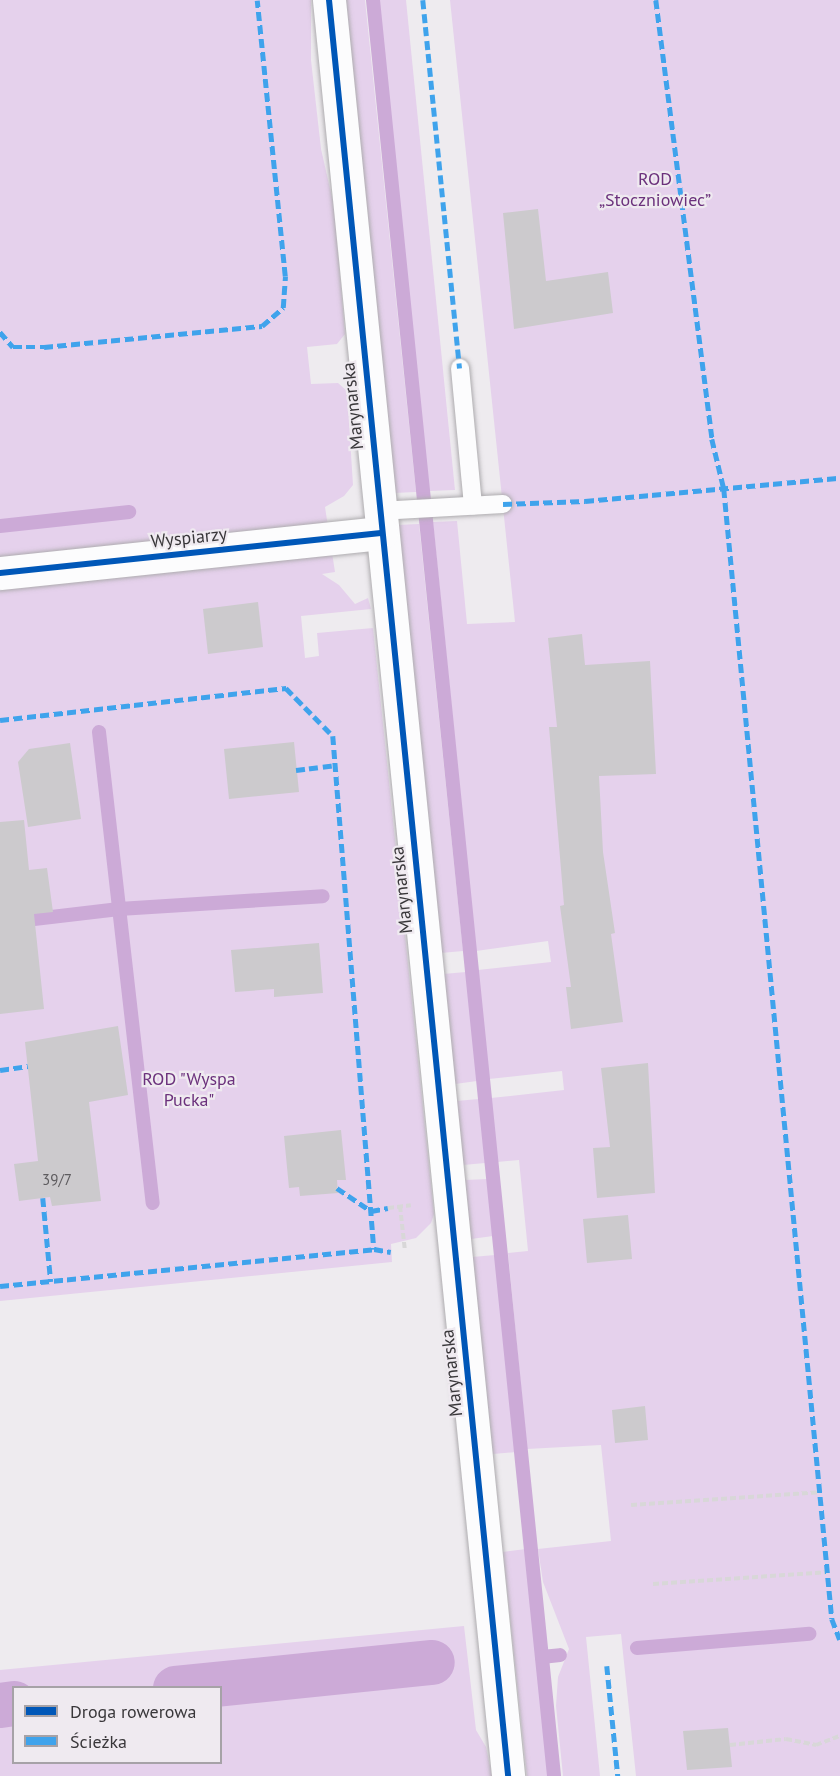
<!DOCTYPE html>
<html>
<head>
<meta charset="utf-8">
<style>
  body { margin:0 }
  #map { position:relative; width:840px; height:1776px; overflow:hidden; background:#eeebef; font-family:"PT Sans",sans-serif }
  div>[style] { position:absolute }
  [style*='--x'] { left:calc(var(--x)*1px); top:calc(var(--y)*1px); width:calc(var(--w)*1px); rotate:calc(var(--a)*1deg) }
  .green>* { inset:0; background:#e5d1ec }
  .stream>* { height:14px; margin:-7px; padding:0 7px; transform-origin:7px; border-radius:7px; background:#ccaad7 }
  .canal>* { height:45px; margin:-22.5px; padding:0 22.5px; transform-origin:22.5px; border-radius:22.5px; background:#ccaad7 }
  .building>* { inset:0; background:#cccacd }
  .path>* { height:4px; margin-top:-2px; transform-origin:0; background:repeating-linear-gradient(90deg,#d8d7d8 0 6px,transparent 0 9px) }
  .roads { filter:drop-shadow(0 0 2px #aeacaf) drop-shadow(0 0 2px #aeacaf) }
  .service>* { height:18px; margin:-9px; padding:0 9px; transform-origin:9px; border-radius:9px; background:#fcfcfd }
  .minor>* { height:33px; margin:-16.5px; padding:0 16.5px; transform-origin:16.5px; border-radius:16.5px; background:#fcfcfd }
  .quiet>* { height:4.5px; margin-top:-2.25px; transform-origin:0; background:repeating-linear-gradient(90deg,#3fa3ec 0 9px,transparent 0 13.5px) }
  .cycleway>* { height:6px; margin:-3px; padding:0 3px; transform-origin:3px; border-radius:3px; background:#0057b8 }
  span { translate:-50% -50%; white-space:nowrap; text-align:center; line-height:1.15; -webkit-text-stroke:4.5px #efeaf0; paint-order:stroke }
  .number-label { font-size:15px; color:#5e5c5f }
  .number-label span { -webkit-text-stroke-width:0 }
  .park-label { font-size:18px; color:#6b317c }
  .street-label { font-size:18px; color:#39373a }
  .legend { position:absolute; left:12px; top:1686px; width:210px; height:78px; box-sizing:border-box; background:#efeaf0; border:2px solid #a6a2a7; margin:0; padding:8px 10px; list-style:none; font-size:18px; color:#39373a }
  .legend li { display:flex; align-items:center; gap:12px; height:30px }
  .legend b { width:30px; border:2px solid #a6a2a7 }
</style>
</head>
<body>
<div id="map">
  <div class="green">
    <div style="clip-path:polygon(0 0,311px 0,311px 60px,321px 149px,334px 206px,345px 334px,337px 344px,307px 347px,311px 384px,338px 383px,347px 391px,353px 485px,344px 496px,325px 507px,335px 572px,322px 574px,339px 585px,355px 604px,368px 598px,371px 609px,301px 616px,305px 658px,319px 656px,317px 633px,373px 628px,434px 1214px,431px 1223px,416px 1238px,391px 1244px,392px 1262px,0 1301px)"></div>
    <div style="clip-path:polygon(345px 0,365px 0,416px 492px,394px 493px)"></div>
    <div style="clip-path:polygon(379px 0,406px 0,455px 490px,429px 491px)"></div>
    <div style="clip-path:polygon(450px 0,840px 0,840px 1776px,636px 1776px,621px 1634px,586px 1637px,600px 1776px,563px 1776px,556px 1706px,558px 1677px,569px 1649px,543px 1582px,538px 1549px,611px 1541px,601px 1445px,527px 1449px,508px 1253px,528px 1251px,519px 1160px,497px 1162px,491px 1098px,564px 1090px,562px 1071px,489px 1079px,478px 970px,551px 962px,548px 941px,476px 951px,433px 522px,457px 521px,467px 624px,515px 622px)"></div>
    <div style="clip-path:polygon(419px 524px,463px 951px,441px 953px,397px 525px)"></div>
    <div style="clip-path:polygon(466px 972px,477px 1081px,455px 1084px,443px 974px)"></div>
    <div style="clip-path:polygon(479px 1099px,485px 1163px,463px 1165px,456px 1101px)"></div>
    <div style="clip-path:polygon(488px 1179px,493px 1236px,471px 1239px,465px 1180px)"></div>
    <div style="clip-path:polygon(495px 1255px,517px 1452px,493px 1454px,472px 1257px)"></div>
    <div style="clip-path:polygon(526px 1549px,549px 1776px,527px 1776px,503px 1552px)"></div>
    <div style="clip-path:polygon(evenodd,464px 1626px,476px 1730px,486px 1747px,492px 1776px,0 1776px,0 1670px,464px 1626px,14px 1688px,220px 1688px,220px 1762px,14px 1762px,14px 1688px)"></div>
  </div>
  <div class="stream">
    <div style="--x:373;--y:0;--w:1785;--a:84.18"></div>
    <div style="--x:0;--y:526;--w:130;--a:-6.2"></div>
    <div style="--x:99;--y:732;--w:474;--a:83.5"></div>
    <div style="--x:0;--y:923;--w:120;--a:-6.7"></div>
    <div style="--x:119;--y:909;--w:204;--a:-3.6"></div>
    <div style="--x:637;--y:1648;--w:173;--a:-4.7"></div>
    <div style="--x:542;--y:1657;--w:18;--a:-6"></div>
  </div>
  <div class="canal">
    <div style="--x:175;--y:1688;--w:258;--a:-5.8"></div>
    <div style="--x:0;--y:1705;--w:14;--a:-8"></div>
  </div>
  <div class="building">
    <div style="clip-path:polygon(538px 209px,546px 281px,608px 272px,613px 313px,514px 329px,503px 213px)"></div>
    <div style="clip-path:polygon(258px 602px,263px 647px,208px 654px,203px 609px)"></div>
    <div style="clip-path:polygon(582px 634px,585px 665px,650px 661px,656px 774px,599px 776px,603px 852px,615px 933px,611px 934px,623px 1022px,571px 1029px,566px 987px,571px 987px,560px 906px,564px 905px,549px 727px,557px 727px,548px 638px)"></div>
    <div style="clip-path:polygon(294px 742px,299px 792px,229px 799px,224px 749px)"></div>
    <div style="clip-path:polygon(70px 743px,81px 819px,28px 827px,18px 762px,29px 749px)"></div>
    <div style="clip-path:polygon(24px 820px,29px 870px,47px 868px,53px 912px,34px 914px,44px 1009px,0 1014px,0 822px)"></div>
    <div style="clip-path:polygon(319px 943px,323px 993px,274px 997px,274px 989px,235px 992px,231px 950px)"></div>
    <div style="clip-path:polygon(118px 1026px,128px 1095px,89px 1102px,101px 1201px,52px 1206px,50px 1197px,19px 1201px,14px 1164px,38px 1161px,25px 1042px)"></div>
    <div style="clip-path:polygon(648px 1063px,655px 1193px,597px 1198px,593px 1148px,610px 1147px,601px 1068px)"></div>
    <div style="clip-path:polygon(341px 1130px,346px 1180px,337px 1180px,338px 1193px,300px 1196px,299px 1187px,289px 1188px,284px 1136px)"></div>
    <div style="clip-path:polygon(628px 1215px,632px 1259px,587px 1263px,583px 1219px)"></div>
    <div style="clip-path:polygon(645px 1406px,648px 1440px,615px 1443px,612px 1410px)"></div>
    <div style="clip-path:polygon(728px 1728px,732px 1767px,687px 1770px,683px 1731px)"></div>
  </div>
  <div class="path">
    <div style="--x:400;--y:1206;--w:45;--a:83.7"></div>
    <div style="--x:388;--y:1208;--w:23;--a:-7"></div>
    <div style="--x:631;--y:1505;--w:189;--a:-3.9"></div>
    <div style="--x:653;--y:1584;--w:174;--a:-3.9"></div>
    <div style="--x:730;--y:1745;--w:56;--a:-6.1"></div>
    <div style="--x:786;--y:1739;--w:31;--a:11"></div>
    <div style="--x:816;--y:1745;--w:26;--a:-21"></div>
  </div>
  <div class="roads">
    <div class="service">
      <div style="--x:460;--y:368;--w:138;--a:84.6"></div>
      <div style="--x:379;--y:511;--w:124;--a:-3.2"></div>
    </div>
    <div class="minor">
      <div style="--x:329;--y:0;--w:1785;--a:84.24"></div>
      <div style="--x:0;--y:573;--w:383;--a:-6"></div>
    </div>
  </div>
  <div class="quiet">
    <div style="--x:423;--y:0;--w:370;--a:84.3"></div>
    <div style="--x:656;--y:0;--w:443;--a:82.7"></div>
    <div style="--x:712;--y:439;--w:51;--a:76.5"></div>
    <div style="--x:724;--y:489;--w:1135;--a:84.54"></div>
    <div style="--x:832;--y:1619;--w:22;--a:69"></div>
    <div style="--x:0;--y:332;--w:20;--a:49"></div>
    <div style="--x:13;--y:347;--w:31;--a:0"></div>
    <div style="--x:44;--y:347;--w:219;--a:-5.5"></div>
    <div style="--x:262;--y:326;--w:28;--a:-41"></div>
    <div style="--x:283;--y:308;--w:32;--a:-86"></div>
    <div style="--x:285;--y:276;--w:277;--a:-95.8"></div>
    <div style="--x:503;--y:504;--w:82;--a:-2.1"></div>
    <div style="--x:585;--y:501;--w:256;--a:-5.2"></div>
    <div style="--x:0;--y:720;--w:288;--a:-6.4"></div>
    <div style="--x:286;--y:688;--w:67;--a:45.6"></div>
    <div style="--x:333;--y:736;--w:515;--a:85.43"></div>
    <div style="--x:296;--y:770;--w:39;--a:-7"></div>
    <div style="--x:0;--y:1070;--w:28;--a:-8"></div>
    <div style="--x:337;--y:1188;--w:41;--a:34.1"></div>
    <div style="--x:371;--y:1211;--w:17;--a:-10"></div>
    <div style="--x:43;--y:1198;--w:84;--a:84.6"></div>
    <div style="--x:0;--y:1286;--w:376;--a:-5.6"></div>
    <div style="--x:374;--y:1249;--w:17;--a:10"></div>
    <div style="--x:607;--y:1666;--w:111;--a:84.3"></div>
  </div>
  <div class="cycleway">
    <div style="--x:329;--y:0;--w:1785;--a:84.24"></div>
    <div style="--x:0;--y:573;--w:383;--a:-6"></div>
  </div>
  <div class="number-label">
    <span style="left:57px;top:1180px">39/7</span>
  </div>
  <div class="park-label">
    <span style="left:655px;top:190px">ROD<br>„Stoczniowiec”</span>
    <span style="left:189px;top:1090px">ROD "Wyspa<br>Pucka"</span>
  </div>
  <div class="street-label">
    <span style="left:353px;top:406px;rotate:-96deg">Marynarska</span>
    <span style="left:189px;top:538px;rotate:-6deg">Wyspiarzy</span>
    <span style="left:402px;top:890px;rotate:-96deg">Marynarska</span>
    <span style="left:452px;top:1373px;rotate:-96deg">Marynarska</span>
  </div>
  <ul class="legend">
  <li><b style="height:8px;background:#0057b8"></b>Droga rowerowa</li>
  <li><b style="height:8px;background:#3fa3ec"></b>Ścieżka</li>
  </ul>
</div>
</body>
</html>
